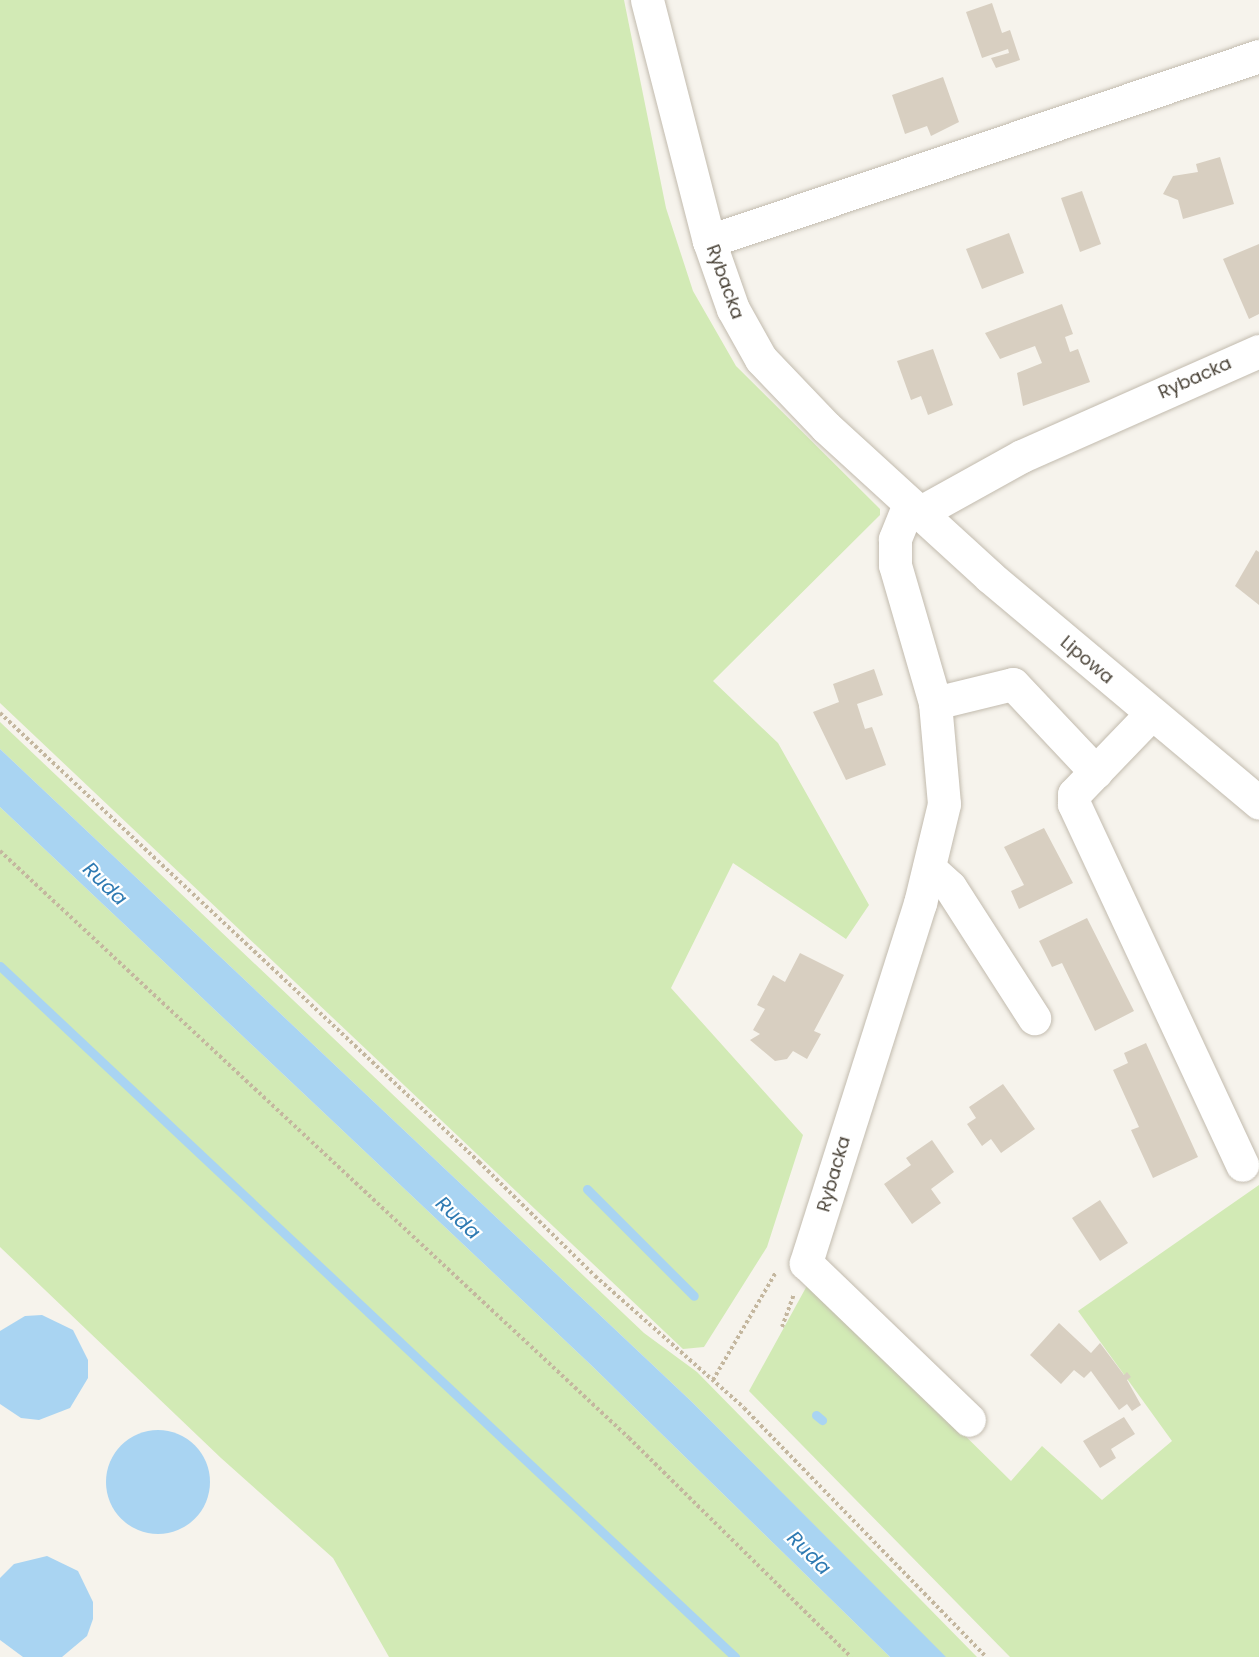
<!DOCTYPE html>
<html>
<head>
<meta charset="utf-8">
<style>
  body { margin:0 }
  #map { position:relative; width:1259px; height:1657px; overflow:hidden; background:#f6f3ec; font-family:Poppins,sans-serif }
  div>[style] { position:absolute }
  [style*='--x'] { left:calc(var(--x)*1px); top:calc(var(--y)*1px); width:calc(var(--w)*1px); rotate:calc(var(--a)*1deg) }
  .green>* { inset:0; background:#d2eab5 }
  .water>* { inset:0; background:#a9d4f2 }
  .round { border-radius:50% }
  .stream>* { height:9px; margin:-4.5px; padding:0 4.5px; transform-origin:4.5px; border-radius:4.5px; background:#a9d4f2 }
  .building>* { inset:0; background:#d8cfc1 }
  .path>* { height:4px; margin-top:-2px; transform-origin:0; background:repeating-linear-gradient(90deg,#c4b79f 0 3px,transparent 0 6px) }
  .roads { filter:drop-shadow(0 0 2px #c2bbae) drop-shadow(0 0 2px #c2bbae) }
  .minor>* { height:33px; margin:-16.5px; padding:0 16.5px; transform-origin:16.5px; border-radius:16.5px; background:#fff }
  span { translate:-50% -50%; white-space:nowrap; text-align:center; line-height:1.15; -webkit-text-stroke:4.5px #fff; paint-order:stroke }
  .street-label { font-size:18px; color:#4b4439 }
  .water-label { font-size:20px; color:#2e7ab2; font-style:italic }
</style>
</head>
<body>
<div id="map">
  <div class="green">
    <div style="clip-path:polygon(0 0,624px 0,666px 208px,693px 291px,736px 366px,880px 509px,880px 515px,713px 681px,778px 743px,869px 905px,846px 939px,733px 863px,671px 988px,803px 1135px,767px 1247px,704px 1347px,683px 1349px,0 703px)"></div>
    <div style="clip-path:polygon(0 722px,644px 1333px,697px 1372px,977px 1657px,945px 1657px,692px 1402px,0 749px)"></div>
    <div style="clip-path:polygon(0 807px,591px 1365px,890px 1657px,389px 1657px,333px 1558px,221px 1458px,0 1247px)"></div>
    <div style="clip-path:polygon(1259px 1185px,1259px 1657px,1010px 1657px,749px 1391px,809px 1282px,1011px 1481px,1042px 1446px,1102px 1500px,1172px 1441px,1078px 1311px)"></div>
  </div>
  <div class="water">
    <div style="clip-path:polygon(0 749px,692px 1402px,946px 1657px,890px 1657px,591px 1365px,0 807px)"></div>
    <div style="clip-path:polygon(42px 1315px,73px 1330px,88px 1360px,88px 1378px,70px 1408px,39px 1420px,21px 1418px,0 1404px,0 1331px,25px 1316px)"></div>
    <div class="round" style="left:106px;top:1430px;width:104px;height:104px"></div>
    <div style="clip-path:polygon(47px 1556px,78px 1571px,93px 1602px,93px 1619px,87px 1636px,62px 1657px,23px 1657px,0 1640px,0 1578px,14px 1564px)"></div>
  </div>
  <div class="stream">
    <div style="--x:0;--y:966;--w:1009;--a:43.23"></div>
    <div style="--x:587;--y:1189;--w:151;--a:45"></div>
    <div style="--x:816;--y:1415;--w:8;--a:40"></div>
  </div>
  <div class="building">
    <div style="clip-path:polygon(992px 3px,1002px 33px,1010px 30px,1020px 60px,996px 68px,991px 58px,1009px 53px,1008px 49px,982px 58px,966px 12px)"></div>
    <div style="clip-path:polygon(943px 77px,959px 122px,931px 136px,927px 126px,905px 134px,892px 95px)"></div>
    <div style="clip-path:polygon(1220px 157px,1234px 204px,1183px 219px,1178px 200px,1163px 194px,1173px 176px,1198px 172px,1196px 164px)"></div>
    <div style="clip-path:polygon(1082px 191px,1101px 244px,1080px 252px,1061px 198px)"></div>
    <div style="clip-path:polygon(1009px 233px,1024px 273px,982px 289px,966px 249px)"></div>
    <div style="clip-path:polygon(1259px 244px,1259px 314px,1249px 319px,1223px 259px)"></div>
    <div style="clip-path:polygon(1062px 304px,1073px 334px,1065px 337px,1070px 352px,1078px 349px,1090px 382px,1023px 406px,1017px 373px,1042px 363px,1035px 346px,1000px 359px,985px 333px)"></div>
    <div style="clip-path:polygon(933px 349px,953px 405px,928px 415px,921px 396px,911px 400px,897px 361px)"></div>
    <div style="clip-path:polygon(1256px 550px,1259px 552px,1259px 605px,1235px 586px)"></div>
    <div style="clip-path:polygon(874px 669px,883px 695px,857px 704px,865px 729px,872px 727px,886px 765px,846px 780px,813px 712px,839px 702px,833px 684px)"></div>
    <div style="clip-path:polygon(1044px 828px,1073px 883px,1019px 909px,1011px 891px,1024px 885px,1004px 847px)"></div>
    <div style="clip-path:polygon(1087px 918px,1134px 1011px,1095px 1031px,1062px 963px,1052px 967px,1039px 941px)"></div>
    <div style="clip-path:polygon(800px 953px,844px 975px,814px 1031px,821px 1034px,807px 1059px,793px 1051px,787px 1059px,775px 1061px,750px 1040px,760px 1034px,753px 1030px,765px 1009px,757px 1005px,773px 975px,785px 982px)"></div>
    <div style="clip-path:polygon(1146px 1043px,1198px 1157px,1153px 1178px,1131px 1130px,1139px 1127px,1113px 1070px,1128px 1063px,1124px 1053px)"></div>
    <div style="clip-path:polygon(1003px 1084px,1035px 1129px,1001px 1153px,991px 1139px,982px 1146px,967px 1124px,976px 1118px,969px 1107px)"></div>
    <div style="clip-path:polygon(932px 1140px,954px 1172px,931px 1189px,941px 1203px,912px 1224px,884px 1184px,911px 1165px,906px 1158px)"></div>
    <div style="clip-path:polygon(1100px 1200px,1128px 1243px,1100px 1261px,1072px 1218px)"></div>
    <div style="clip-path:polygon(1059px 1323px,1091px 1353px,1100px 1343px,1124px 1375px,1127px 1372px,1131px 1377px,1127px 1380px,1141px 1405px,1132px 1411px,1127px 1404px,1119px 1410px,1091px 1371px,1084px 1378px,1074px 1370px,1061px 1384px,1030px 1355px)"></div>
    <div style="clip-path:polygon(1124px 1417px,1135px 1434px,1111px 1449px,1116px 1458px,1100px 1468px,1083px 1441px)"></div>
  </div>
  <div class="path">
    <div style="--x:0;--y:713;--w:657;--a:43.15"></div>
    <div style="--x:479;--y:1162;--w:163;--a:44.5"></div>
    <div style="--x:595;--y:1276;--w:199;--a:41.5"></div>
    <div style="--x:744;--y:1408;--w:347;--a:45.8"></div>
    <div style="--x:0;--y:851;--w:860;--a:43.02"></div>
    <div style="--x:629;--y:1438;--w:312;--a:44.6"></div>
    <div style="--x:782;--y:1327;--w:35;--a:-70"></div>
    <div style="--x:713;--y:1380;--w:125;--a:-59.7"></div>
  </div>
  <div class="roads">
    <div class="minor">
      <div style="--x:647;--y:0;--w:249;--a:75.6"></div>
      <div style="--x:709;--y:241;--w:72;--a:70.6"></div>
      <div style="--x:733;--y:309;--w:57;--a:60.8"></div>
      <div style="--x:761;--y:359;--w:94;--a:46.3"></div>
      <div style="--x:826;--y:427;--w:222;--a:42.4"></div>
      <div style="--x:990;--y:577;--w:351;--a:40"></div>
      <div style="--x:709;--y:241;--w:580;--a:-18.59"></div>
      <div style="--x:909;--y:504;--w:38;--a:112"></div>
      <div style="--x:895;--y:539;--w:26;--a:90"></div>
      <div style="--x:895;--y:565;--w:144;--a:73.8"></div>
      <div style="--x:935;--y:703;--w:101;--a:84.9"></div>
      <div style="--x:944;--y:804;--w:102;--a:103.6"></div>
      <div style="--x:920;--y:903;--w:378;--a:107.6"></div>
      <div style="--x:806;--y:1263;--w:226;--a:43.9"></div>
      <div style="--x:919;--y:513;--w:118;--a:-29"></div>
      <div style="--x:1022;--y:456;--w:259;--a:-23.9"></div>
      <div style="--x:935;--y:703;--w:80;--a:-13.7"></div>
      <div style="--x:1013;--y:684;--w:121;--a:46.7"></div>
      <div style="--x:1151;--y:714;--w:111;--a:133.9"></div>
      <div style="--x:1074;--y:794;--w:10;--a:90"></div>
      <div style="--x:1074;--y:804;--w:398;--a:65"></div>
      <div style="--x:929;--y:868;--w:28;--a:42"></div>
      <div style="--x:950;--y:887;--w:156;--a:57.3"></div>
    </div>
  </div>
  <div class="street-label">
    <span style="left:725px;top:282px;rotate:70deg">Rybacka</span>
    <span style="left:1195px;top:378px;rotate:-24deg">Rybacka</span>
    <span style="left:1087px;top:660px;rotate:40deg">Lipowa</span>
    <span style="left:834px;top:1174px;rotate:-74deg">Rybacka</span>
  </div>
  <div class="water-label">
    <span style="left:105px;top:884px;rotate:44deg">Ruda</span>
    <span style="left:458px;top:1218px;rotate:43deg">Ruda</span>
    <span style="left:809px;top:1553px;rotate:45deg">Ruda</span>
  </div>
</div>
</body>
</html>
